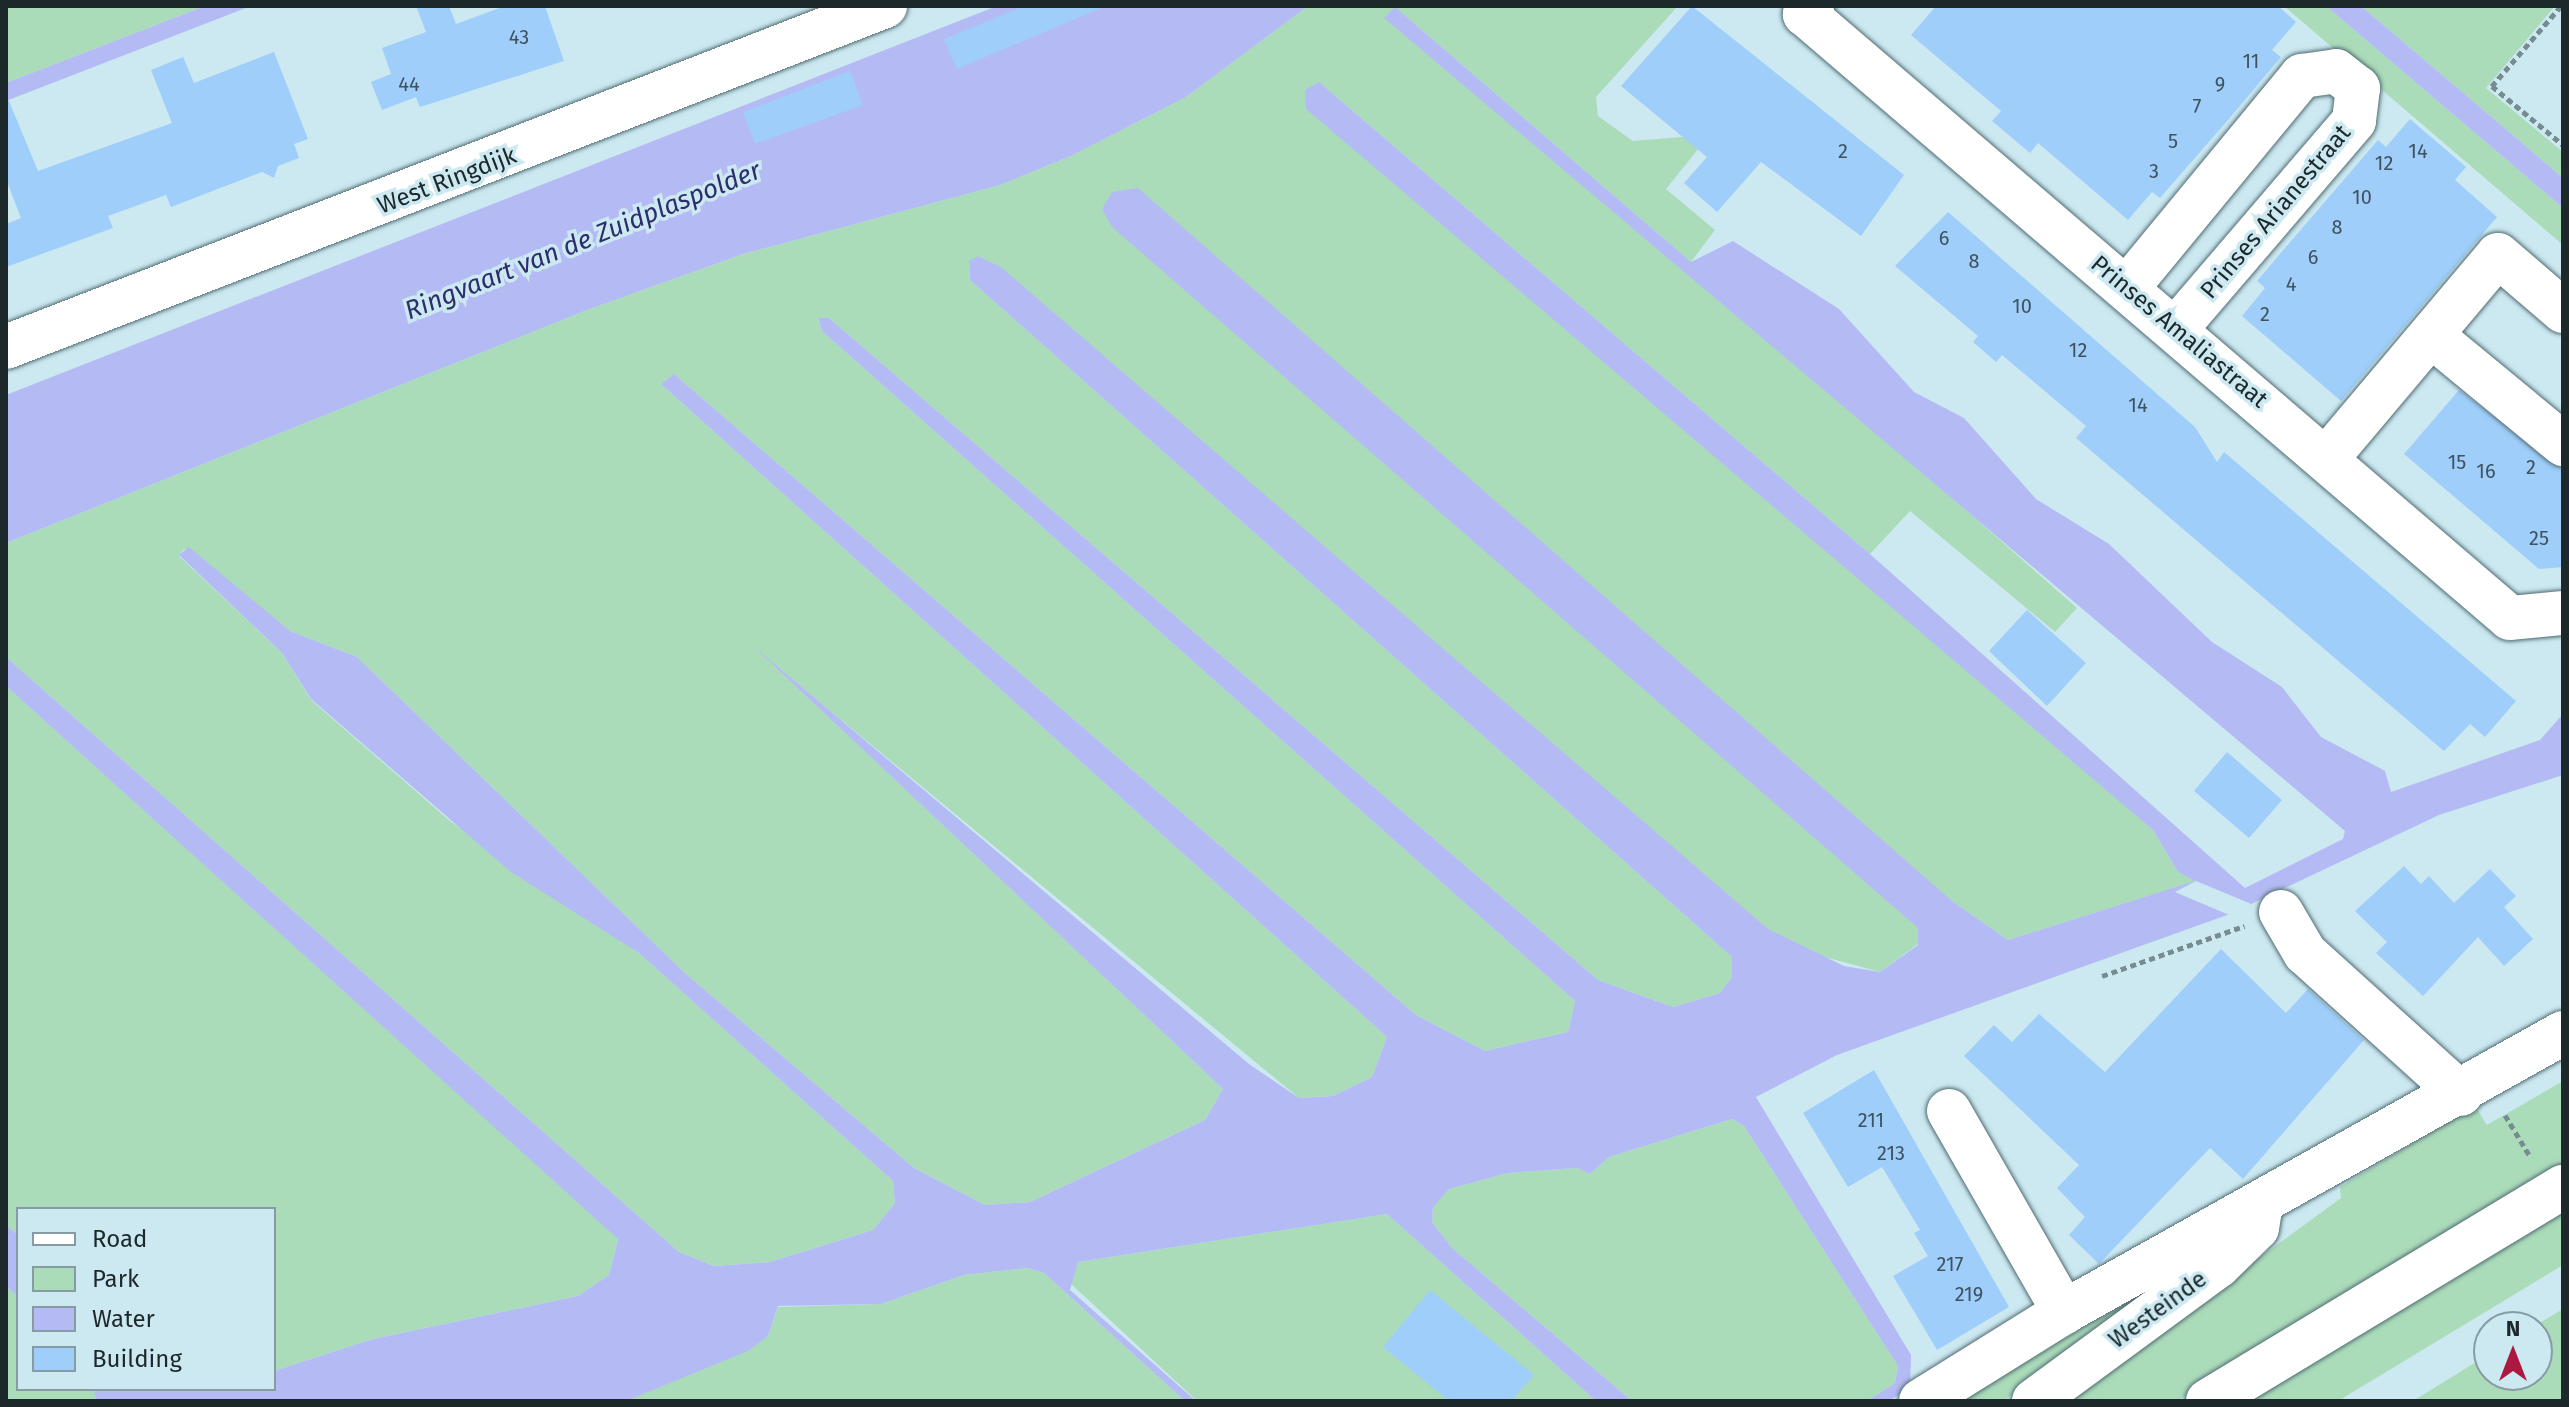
<!DOCTYPE html>
<html>
<head>
<meta charset="utf-8">
<style>
  body { margin:0 }
  #map { position:relative; width:2569px; height:1407px; overflow:hidden; background:#cce9f1; font-family:"Fira Sans",sans-serif }
  div>[style] { position:absolute }
  [style*='--x'] { left:calc(var(--x)*1px); top:calc(var(--y)*1px); width:calc(var(--w)*1px); rotate:calc(var(--a)*1deg) }
  .green>* { inset:0; background:#abdcba }
  .water>* { inset:0; background:#b4bbf4 }
  .pier>* { inset:0; background:#cce9f1 }
  .building>* { inset:0; background:#9fcefb }
  .path>* { height:5px; margin-top:-2.5px; transform-origin:0; background:repeating-linear-gradient(90deg,#778c91 0 6px,transparent 0 10px) }
  .roads { filter:drop-shadow(0 0 2px #516b72) drop-shadow(0 0 2px #516b72) }
  .minor>* { height:44px; margin:-22px; padding:0 22px; transform-origin:22px; border-radius:22px; background:#fff }
  span { translate:-50% -50%; white-space:nowrap; text-align:center; line-height:1.15; -webkit-text-stroke:7px #cce9f1; paint-order:stroke }
  .number-label { font-size:20px; color:#3e525f }
  .number-label span { -webkit-text-stroke-width:0 }
  .street-label { font-size:24px; color:#1d282b }
  .water-label { font-size:26px; color:#2e2d6e; font-style:italic }
  .frame { position:absolute; inset:0; border:8px solid #1d282b; pointer-events:none }
  .legend { position:absolute; left:16px; top:1207px; width:260px; height:184px; box-sizing:border-box; background:#cce9f1; border:2px solid #869ca2; margin:0; padding:10px 14px; list-style:none; font-size:24px; color:#1d282b }
  .legend li { display:flex; align-items:center; gap:16px; height:40px }
  .legend b { width:40px; border:2px solid #869ca2 }
  .north { position:absolute; left:2473px; top:1311px; width:80px; height:80px; box-sizing:border-box; background:#cce9f1; border:2px solid #869ca2; border-radius:50%; rotate:0deg; font-size:22px; font-weight:700; line-height:32px; text-align:center; color:#1d282b }
  .north::after { content:''; display:block; margin:auto; width:28px; height:36px; background:#ac1840; clip-path:polygon(50% 0,100% 100%,50% 72%,0 100%) }
</style>
</head>
<body>
<div id="map">
  <div class="green">
    <div style="clip-path:polygon(6px 6px,205px 6px,6px 83px)"></div>
    <div style="clip-path:polygon(1308px 6px,1678px 6px,1596px 97px,1598px 116px,1633px 141px,1694px 136px,1703px 143px,1666px 189px,1715px 230px,1691px 262px,1395px 7px,2077px 608px,2055px 632px,1910px 511px,1870px 554px,1319px 82px,2153px 830px,2178px 872px,2196px 881px,2008px 940px,1952px 901px,1918px 928px,1918px 944px,1880px 972px,1729px 931px,969px 261px,970px 280px,1732px 957px,1732px 977px,1720px 993px,1673px 1007px,1598px 980px,829px 318px,818px 319px,822px 331px,1575px 1001px,1568px 1032px,1485px 1051px,1416px 1015px,674px 374px,661px 384px,1387px 1037px,1372px 1077px,1333px 1096px,1299px 1098px,765px 657px,1223px 1089px,1205px 1120px,1030px 1202px,985px 1205px,914px 1168px,686px 974px,357px 657px,290px 631px,184px 549px,179px 556px,282px 653px,311px 700px,450px 821px,639px 953px,893px 1181px,895px 1203px,873px 1230px,770px 1262px,714px 1266px,679px 1252px,6px 657px,6px 543px,587px 310px,743px 254px,1000px 185px,1071px 156px,1186px 97px)"></div>
    <div style="clip-path:polygon(2284px 6px,2326px 6px,2563px 208px,2563px 245px)"></div>
    <div style="clip-path:polygon(2361px 6px,2555px 6px,2486px 88px,2563px 152px,2563px 178px)"></div>
    <div style="clip-path:polygon(6px 686px,618px 1238px,609px 1275px,578px 1296px,373px 1339px,274px 1371px,274px 1209px,18px 1209px,18px 1235px,6px 1225px)"></div>
    <div style="clip-path:polygon(2563px 1081px,2563px 1170px,2177px 1401px,2063px 1401px,2341px 1198px,2340px 1187px,2475px 1106px,2487px 1125px)"></div>
    <div style="clip-path:polygon(1732px 1119px,1744px 1126px,1898px 1366px,1895px 1383px,1867px 1401px,1632px 1401px,1452px 1248px,1432px 1222px,1433px 1206px,1449px 1189px,1508px 1173px,1577px 1168px,1590px 1174px,1609px 1157px)"></div>
    <div style="clip-path:polygon(2563px 1209px,2563px 1265px,2338px 1401px,2239px 1401px)"></div>
    <div style="clip-path:polygon(1387px 1214px,1596px 1401px,1197px 1401px,1068px 1281px,1078px 1262px)"></div>
    <div style="clip-path:polygon(1027px 1268px,1044px 1273px,1185px 1401px,626px 1401px,768px 1336px,778px 1307px,881px 1304px,964px 1275px)"></div>
    <div style="clip-path:polygon(2165px 1271px,2170px 1281px,2003px 1401px,1940px 1401px)"></div>
    <div style="clip-path:polygon(6px 1286px,18px 1297px,18px 1389px,94px 1389px,96px 1401px,6px 1401px)"></div>
    <div style="clip-path:polygon(2563px 1309px,2563px 1401px,2413px 1401px,2489px 1354px,2489px 1375px,2537px 1375px,2533px 1327px)"></div>
  </div>
  <div class="water">
    <div style="clip-path:polygon(205px 6px,251px 6px,6px 101px,6px 83px)"></div>
    <div style="clip-path:polygon(997px 6px,1308px 6px,1186px 97px,1071px 156px,1000px 185px,743px 254px,587px 310px,6px 543px,6px 395px)"></div>
    <div style="clip-path:polygon(2326px 6px,2361px 6px,2563px 178px,2563px 208px)"></div>
    <div style="clip-path:polygon(1395px 7px,1691px 262px,1733px 241px,1839px 309px,1914px 392px,1964px 418px,2036px 499px,2109px 544px,2212px 642px,2282px 687px,2321px 737px,2385px 771px,2391px 792px,2540px 740px,2563px 714px,2563px 775px,2439px 815px,2230px 914px,1837px 1055px,1756px 1097px,1911px 1355px,1910px 1387px,1889px 1401px,1867px 1401px,1895px 1383px,1898px 1366px,1744px 1126px,1732px 1119px,1609px 1157px,1590px 1174px,1577px 1168px,1508px 1173px,1449px 1189px,1433px 1207px,1432px 1222px,1452px 1248px,1632px 1401px,1596px 1401px,1387px 1214px,1078px 1262px,1070px 1290px,1196px 1401px,1185px 1401px,1044px 1273px,1027px 1268px,964px 1275px,881px 1304px,778px 1306px,768px 1336px,748px 1351px,626px 1401px,96px 1401px,94px 1389px,274px 1389px,274px 1371px,373px 1339px,578px 1296px,609px 1275px,618px 1239px,6px 686px,6px 657px,679px 1252px,714px 1266px,770px 1262px,873px 1230px,895px 1203px,893px 1181px,639px 953px,511px 872px,311px 699px,282px 653px,179px 555px,189px 547px,290px 631px,357px 657px,686px 974px,914px 1168px,985px 1205px,1030px 1202px,1205px 1120px,1223px 1089px,753px 646px,1249px 1064px,1299px 1098px,1333px 1096px,1372px 1077px,1387px 1037px,661px 384px,674px 374px,1416px 1015px,1485px 1051px,1568px 1032px,1575px 1001px,822px 331px,818px 318px,829px 318px,1598px 980px,1673px 1007px,1720px 993px,1732px 977px,1732px 957px,970px 280px,969px 261px,978px 256px,1001px 267px,1768px 929px,1844px 966px,1880px 972px,1918px 945px,1918px 928px,1112px 227px,1102px 209px,1112px 192px,1138px 188px,1952px 901px,2008px 940px,2195px 881px,2178px 872px,2153px 830px,1306px 109px,1305px 90px,1319px 82px,1870px 554px,2245px 888px,2343px 839px,2345px 831px,1384px 18px)"></div>
    <div style="clip-path:polygon(6px 1225px,18px 1235px,18px 1297px,6px 1286px)"></div>
  </div>
  <div class="pier">
    <div style="clip-path:polygon(2196px 881px,2249px 903px,2254px 907px,2234px 917px,2175px 892px)"></div>
  </div>
  <div class="building">
    <div style="clip-path:polygon(416px 6px,449px 6px,456px 24px,505px 6px,545px 6px,564px 61px,420px 107px,416px 97px,382px 110px,371px 82px,391px 74px,382px 48px,426px 32px)"></div>
    <div style="clip-path:polygon(1024px 6px,1106px 6px,957px 69px,944px 39px)"></div>
    <div style="clip-path:polygon(1692px 6px,1904px 175px,1861px 236px,1761px 162px,1717px 212px,1684px 183px,1707px 157px,1621px 86px)"></div>
    <div style="clip-path:polygon(1936px 6px,2278px 6px,2296px 22px,2272px 50px,2281px 57px,2228px 120px,2160px 198px,2152px 192px,2128px 220px,2038px 143px,2030px 153px,1992px 121px,2001px 111px,1911px 35px)"></div>
    <div style="clip-path:polygon(274px 52px,308px 139px,294px 144px,299px 158px,278px 166px,274px 178px,262px 172px,171px 207px,166px 195px,108px 216px,113px 228px,6px 267px,6px 224px,21px 218px,6px 179px,6px 94px,38px 171px,172px 123px,151px 70px,183px 57px,194px 83px)"></div>
    <div style="clip-path:polygon(850px 71px,863px 105px,755px 144px,743px 112px)"></div>
    <div style="clip-path:polygon(2410px 119px,2466px 167px,2455px 180px,2497px 217px,2341px 401px,2242px 316px,2265px 288px,2257px 281px,2291px 241px,2378px 140px,2386px 147px)"></div>
    <div style="clip-path:polygon(1948px 212px,2195px 427px,2217px 462px,2224px 452px,2516px 701px,2485px 737px,2470px 724px,2444px 751px,2076px 438px,2086px 426px,2002px 355px,1996px 362px,1973px 342px,1978px 336px,1895px 266px)"></div>
    <div style="clip-path:polygon(2459px 390px,2563px 468px,2563px 567px,2539px 569px,2404px 454px)"></div>
    <div style="clip-path:polygon(2027px 610px,2086px 663px,2047px 706px,1989px 651px)"></div>
    <div style="clip-path:polygon(2227px 752px,2282px 800px,2249px 838px,2194px 791px)"></div>
    <div style="clip-path:polygon(2404px 866px,2421px 884px,2429px 876px,2454px 903px,2490px 869px,2516px 896px,2504px 907px,2533px 939px,2504px 966px,2478px 937px,2423px 996px,2376px 953px,2387px 942px,2355px 911px)"></div>
    <div style="clip-path:polygon(2221px 949px,2286px 1013px,2308px 989px,2364px 1040px,2243px 1179px,2210px 1148px,2099px 1264px,2069px 1235px,2085px 1217px,2057px 1188px,2079px 1165px,1964px 1056px,1994px 1025px,2012px 1042px,2039px 1014px,2105px 1072px)"></div>
    <div style="clip-path:polygon(1874px 1070px,2009px 1307px,1937px 1350px,1893px 1276px,1928px 1256px,1914px 1233px,1920px 1230px,1882px 1167px,1848px 1187px,1803px 1113px)"></div>
    <div style="clip-path:polygon(1430px 1290px,1534px 1375px,1511px 1401px,1449px 1401px,1383px 1347px)"></div>
  </div>
  <div class="path">
    <div style="--x:2561;--y:6;--w:106;--a:130.8"></div>
    <div style="--x:2492;--y:86;--w:92;--a:39.7"></div>
    <div style="--x:2102;--y:976;--w:151;--a:-19.4"></div>
    <div style="--x:2505;--y:1115;--w:50;--a:58.8"></div>
  </div>
  <div class="roads">
    <div class="minor">
      <div style="--x:1812;--y:6;--w:11;--a:131"></div>
      <div style="--x:1805;--y:14;--w:928;--a:40.59"></div>
      <div style="--x:2510;--y:618;--w:53;--a:-5.4"></div>
      <div style="--x:2127;--y:288;--w:275;--a:-50.5"></div>
      <div style="--x:2302;--y:76;--w:34;--a:-8"></div>
      <div style="--x:2336;--y:71;--w:28;--a:38"></div>
      <div style="--x:2358;--y:88;--w:33;--a:97"></div>
      <div style="--x:2354;--y:121;--w:275;--a:130.6"></div>
      <div style="--x:2432;--y:336;--w:170;--a:39.5"></div>
      <div style="--x:6;--y:347;--w:943;--a:-21.2"></div>
      <div style="--x:2327;--y:458;--w:265;--a:-49.9"></div>
      <div style="--x:2498;--y:255;--w:86;--a:40.7"></div>
      <div style="--x:2281;--y:912;--w:48;--a:59.7"></div>
      <div style="--x:2305;--y:953;--w:210;--a:42.1"></div>
      <div style="--x:1949;--y:1111;--w:232;--a:60.2"></div>
      <div style="--x:1921;--y:1401;--w:168;--a:-31.9"></div>
      <div style="--x:2064;--y:1312;--w:572;--a:-29.21"></div>
      <div style="--x:2034;--y:1401;--w:228;--a:-36.3"></div>
      <div style="--x:2218;--y:1266;--w:54;--a:-44.3"></div>
      <div style="--x:2257;--y:1228;--w:18;--a:-81"></div>
      <div style="--x:2208;--y:1401;--w:415;--a:-31.1"></div>
    </div>
  </div>
  <div class="number-label">
    <span style="left:519px;top:37px">43</span>
    <span style="left:2251px;top:61px">11</span>
    <span style="left:409px;top:84px">44</span>
    <span style="left:2220px;top:84px">9</span>
    <span style="left:2197px;top:106px">7</span>
    <span style="left:2173px;top:141px">5</span>
    <span style="left:1843px;top:151px">2</span>
    <span style="left:2418px;top:151px">14</span>
    <span style="left:2384px;top:163px">12</span>
    <span style="left:2154px;top:171px">3</span>
    <span style="left:2362px;top:197px">10</span>
    <span style="left:2337px;top:227px">8</span>
    <span style="left:1944px;top:238px">6</span>
    <span style="left:2313px;top:257px">6</span>
    <span style="left:1974px;top:261px">8</span>
    <span style="left:2291px;top:284px">4</span>
    <span style="left:2022px;top:306px">10</span>
    <span style="left:2265px;top:314px">2</span>
    <span style="left:2078px;top:350px">12</span>
    <span style="left:2138px;top:405px">14</span>
    <span style="left:2457px;top:462px">15</span>
    <span style="left:2531px;top:467px">2</span>
    <span style="left:2486px;top:471px">16</span>
    <span style="left:2539px;top:538px">25</span>
    <span style="left:1871px;top:1120px">211</span>
    <span style="left:1891px;top:1153px">213</span>
    <span style="left:1950px;top:1264px">217</span>
    <span style="left:1969px;top:1294px">219</span>
  </div>
  <div class="street-label">
    <span style="left:447px;top:181px;rotate:-21deg">West Ringdijk</span>
    <span style="left:2276px;top:212px;rotate:-50deg">Prinses Arianestraat</span>
    <span style="left:2179px;top:332px;rotate:40deg">Prinses Amaliastraat</span>
    <span style="left:2158px;top:1310px;rotate:-36deg">Westeinde</span>
  </div>
  <div class="water-label">
    <span style="left:583px;top:241px;rotate:-22deg">Ringvaart van de Zuidplaspolder</span>
  </div>
  <div class="frame"></div>
  <ul class="legend">
  <li><b style="height:10px;background:#fff"></b>Road</li>
  <li><b style="height:22px;background:#abdcba"></b>Park</li>
  <li><b style="height:22px;background:#b4bbf4"></b>Water</li>
  <li><b style="height:22px;background:#9fcefb"></b>Building</li>
  </ul>
  <div class="north">N</div>
</div>
</body>
</html>
